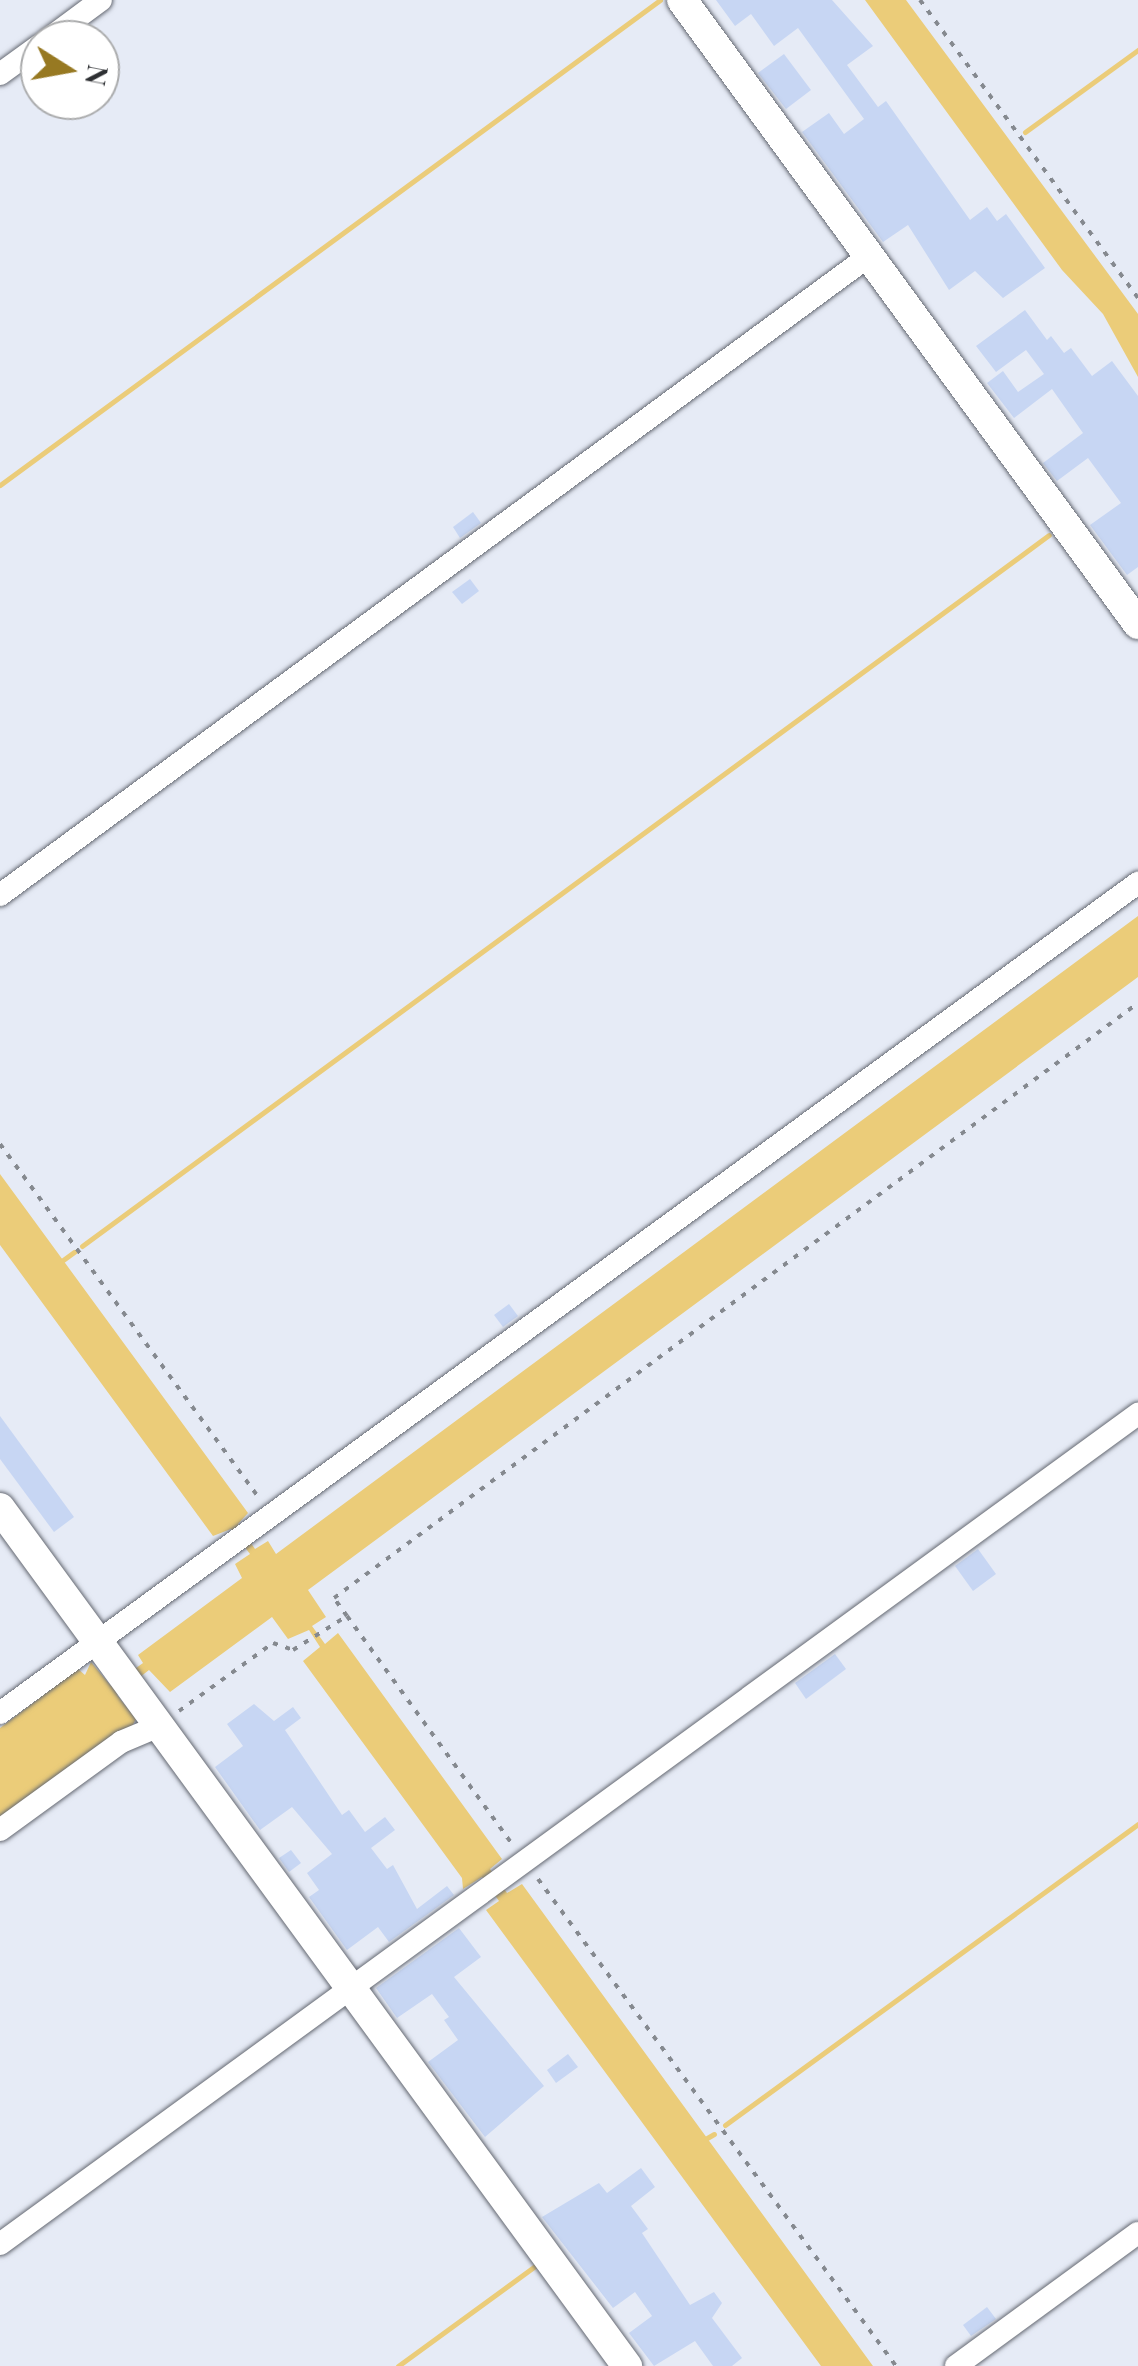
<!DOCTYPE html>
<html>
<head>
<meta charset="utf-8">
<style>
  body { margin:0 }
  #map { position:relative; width:1138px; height:2366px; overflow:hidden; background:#e6ebf6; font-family:"Playfair Display",serif }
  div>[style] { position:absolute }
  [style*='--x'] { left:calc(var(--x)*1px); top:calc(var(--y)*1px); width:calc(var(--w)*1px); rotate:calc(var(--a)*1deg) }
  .water>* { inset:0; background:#ebcc79 }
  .stream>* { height:5px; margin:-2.5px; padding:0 2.5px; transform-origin:2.5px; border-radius:2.5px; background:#ebcc79 }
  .building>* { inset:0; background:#c7d6f3 }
  .path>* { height:4px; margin-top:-2px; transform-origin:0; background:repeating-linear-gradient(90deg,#85898f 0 5px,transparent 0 13px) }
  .roads { filter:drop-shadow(0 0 2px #656972) drop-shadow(0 0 2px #656972) }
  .street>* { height:22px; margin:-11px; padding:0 11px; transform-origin:11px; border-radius:11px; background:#fff }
  .secondary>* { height:30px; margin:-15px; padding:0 15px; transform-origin:15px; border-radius:15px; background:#fff }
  span { translate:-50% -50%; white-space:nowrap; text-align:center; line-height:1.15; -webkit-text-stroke:8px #fff; paint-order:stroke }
  .north { position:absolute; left:20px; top:20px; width:100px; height:100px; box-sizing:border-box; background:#fff; border:2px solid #abacad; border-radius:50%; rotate:101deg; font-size:28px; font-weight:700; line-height:40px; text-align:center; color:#2e3033 }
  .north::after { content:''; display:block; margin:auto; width:35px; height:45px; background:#977922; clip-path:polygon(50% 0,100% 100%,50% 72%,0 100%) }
</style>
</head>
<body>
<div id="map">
  <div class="water">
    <div style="clip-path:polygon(865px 0,906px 0,1138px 314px,1138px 377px,1103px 314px,1062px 270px)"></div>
    <div style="clip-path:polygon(1138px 916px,1138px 977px,308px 1590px,326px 1617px,312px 1626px,325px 1644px,338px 1633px,502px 1859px,490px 1869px,507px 1893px,522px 1884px,873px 2366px,821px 2366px,486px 1910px,499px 1901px,482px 1877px,463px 1889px,462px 1878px,303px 1661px,320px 1647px,309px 1630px,288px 1639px,272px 1617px,170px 1692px,149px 1670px,117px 1695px,136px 1719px,130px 1730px,0 1821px,0 1728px,78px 1669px,85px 1675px,91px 1662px,111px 1686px,143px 1663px,138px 1655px,242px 1578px,235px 1564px,250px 1554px,231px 1529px,213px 1536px,0 1245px,0 1174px,248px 1513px,238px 1524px,255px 1549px,268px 1541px,276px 1554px)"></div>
  </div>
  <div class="stream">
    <div style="--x:1025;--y:132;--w:140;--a:-36"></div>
    <div style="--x:0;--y:485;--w:819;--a:-36.31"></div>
    <div style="--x:82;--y:1246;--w:1200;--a:-36.33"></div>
    <div style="--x:63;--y:1260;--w:14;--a:-36"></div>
    <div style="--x:725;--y:2125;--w:511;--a:-36.09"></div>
    <div style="--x:707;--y:2138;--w:8;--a:-30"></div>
    <div style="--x:398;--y:2366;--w:170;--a:-36.1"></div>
  </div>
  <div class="building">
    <div style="clip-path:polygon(716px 0,832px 0,873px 46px,847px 65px,878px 107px,886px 101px,970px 220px,987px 207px,997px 221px,1006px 214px,1045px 268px,1003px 298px,975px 271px,949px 290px,908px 225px,883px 242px,802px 132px,829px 113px,844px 134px,864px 119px,798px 28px,774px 46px,751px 14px,735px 26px)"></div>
    <div style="clip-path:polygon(784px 54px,811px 90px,786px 109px,758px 73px)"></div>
    <div style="clip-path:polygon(1025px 310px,1047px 340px,1051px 336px,1064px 353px,1071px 348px,1092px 376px,1112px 361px,1138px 396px,1138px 567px,1127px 575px,1090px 525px,1121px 503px,1088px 458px,1057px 481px,1043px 463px,1083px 433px,1052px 389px,1014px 418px,987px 383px,1003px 371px,1018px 392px,1044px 374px,1026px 350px,996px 372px,976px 346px)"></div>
    <div style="clip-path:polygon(473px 512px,481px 523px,460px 538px,453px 527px)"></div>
    <div style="clip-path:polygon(470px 579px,479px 591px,462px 604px,452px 592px)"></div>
    <div style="clip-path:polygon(509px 1304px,518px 1316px,503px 1327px,494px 1315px)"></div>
    <div style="clip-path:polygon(0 1416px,74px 1517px,54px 1532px,0 1459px)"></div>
    <div style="clip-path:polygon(978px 1549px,996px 1574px,973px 1591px,955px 1566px)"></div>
    <div style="clip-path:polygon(835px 1654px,846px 1669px,806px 1699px,795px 1683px)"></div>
    <div style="clip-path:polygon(254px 1704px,274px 1721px,293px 1707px,301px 1718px,285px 1730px,342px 1815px,349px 1810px,365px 1832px,385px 1817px,395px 1830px,371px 1848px,387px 1869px,393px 1865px,417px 1909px,447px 1886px,454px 1895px,389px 1942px,378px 1927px,347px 1950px,309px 1897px,319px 1890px,307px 1873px,332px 1854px,292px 1807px,260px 1830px,215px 1767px,243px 1746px,227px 1724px)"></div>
    <div style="clip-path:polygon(291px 1850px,301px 1863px,289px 1872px,279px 1858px)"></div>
    <div style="clip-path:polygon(459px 1928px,481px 1957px,454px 1977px,544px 2086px,485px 2137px,428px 2062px,458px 2040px,444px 2020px,449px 2017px,432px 1994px,397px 2018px,376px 1988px)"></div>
    <div style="clip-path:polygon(568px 2054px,578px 2067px,556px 2083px,547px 2070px)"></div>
    <div style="clip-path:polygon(641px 2168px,655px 2187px,631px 2206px,648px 2229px,642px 2233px,690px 2305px,714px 2292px,722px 2303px,712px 2318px,742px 2358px,732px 2366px,713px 2366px,695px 2341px,654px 2366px,629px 2333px,652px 2316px,635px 2292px,613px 2308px,542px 2217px,599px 2183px,607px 2193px)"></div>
    <div style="clip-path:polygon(987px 2307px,996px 2319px,971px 2336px,963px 2325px)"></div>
  </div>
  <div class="path">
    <div style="--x:920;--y:0;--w:369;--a:53.8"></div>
    <div style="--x:0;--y:1144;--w:440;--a:53.8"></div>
    <div style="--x:347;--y:1616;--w:285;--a:54.1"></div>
    <div style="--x:179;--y:1711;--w:116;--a:-35.9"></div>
    <div style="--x:273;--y:1643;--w:21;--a:19"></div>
    <div style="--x:293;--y:1650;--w:64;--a:-32.2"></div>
    <div style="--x:347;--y:1616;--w:22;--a:-126"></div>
    <div style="--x:334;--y:1598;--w:1000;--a:-36.5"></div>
    <div style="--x:538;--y:1879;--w:604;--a:53.68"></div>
  </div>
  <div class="roads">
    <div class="street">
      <div style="--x:47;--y:40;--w:67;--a:-36.5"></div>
      <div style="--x:0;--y:74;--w:49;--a:-35.9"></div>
      <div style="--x:0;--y:895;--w:1079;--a:-36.33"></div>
      <div style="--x:0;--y:1713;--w:1409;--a:-36.11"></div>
      <div style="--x:0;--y:1830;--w:150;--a:-36"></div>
      <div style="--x:121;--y:1742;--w:41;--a:-22.8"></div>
      <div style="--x:0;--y:2244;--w:1409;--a:-36.11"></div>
      <div style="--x:956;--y:2366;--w:225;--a:-36.2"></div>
    </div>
    <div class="secondary">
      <div style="--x:682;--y:0;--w:773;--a:53.84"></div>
      <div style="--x:0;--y:1508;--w:1063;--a:53.84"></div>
    </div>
  </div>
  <div class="north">N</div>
</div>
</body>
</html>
